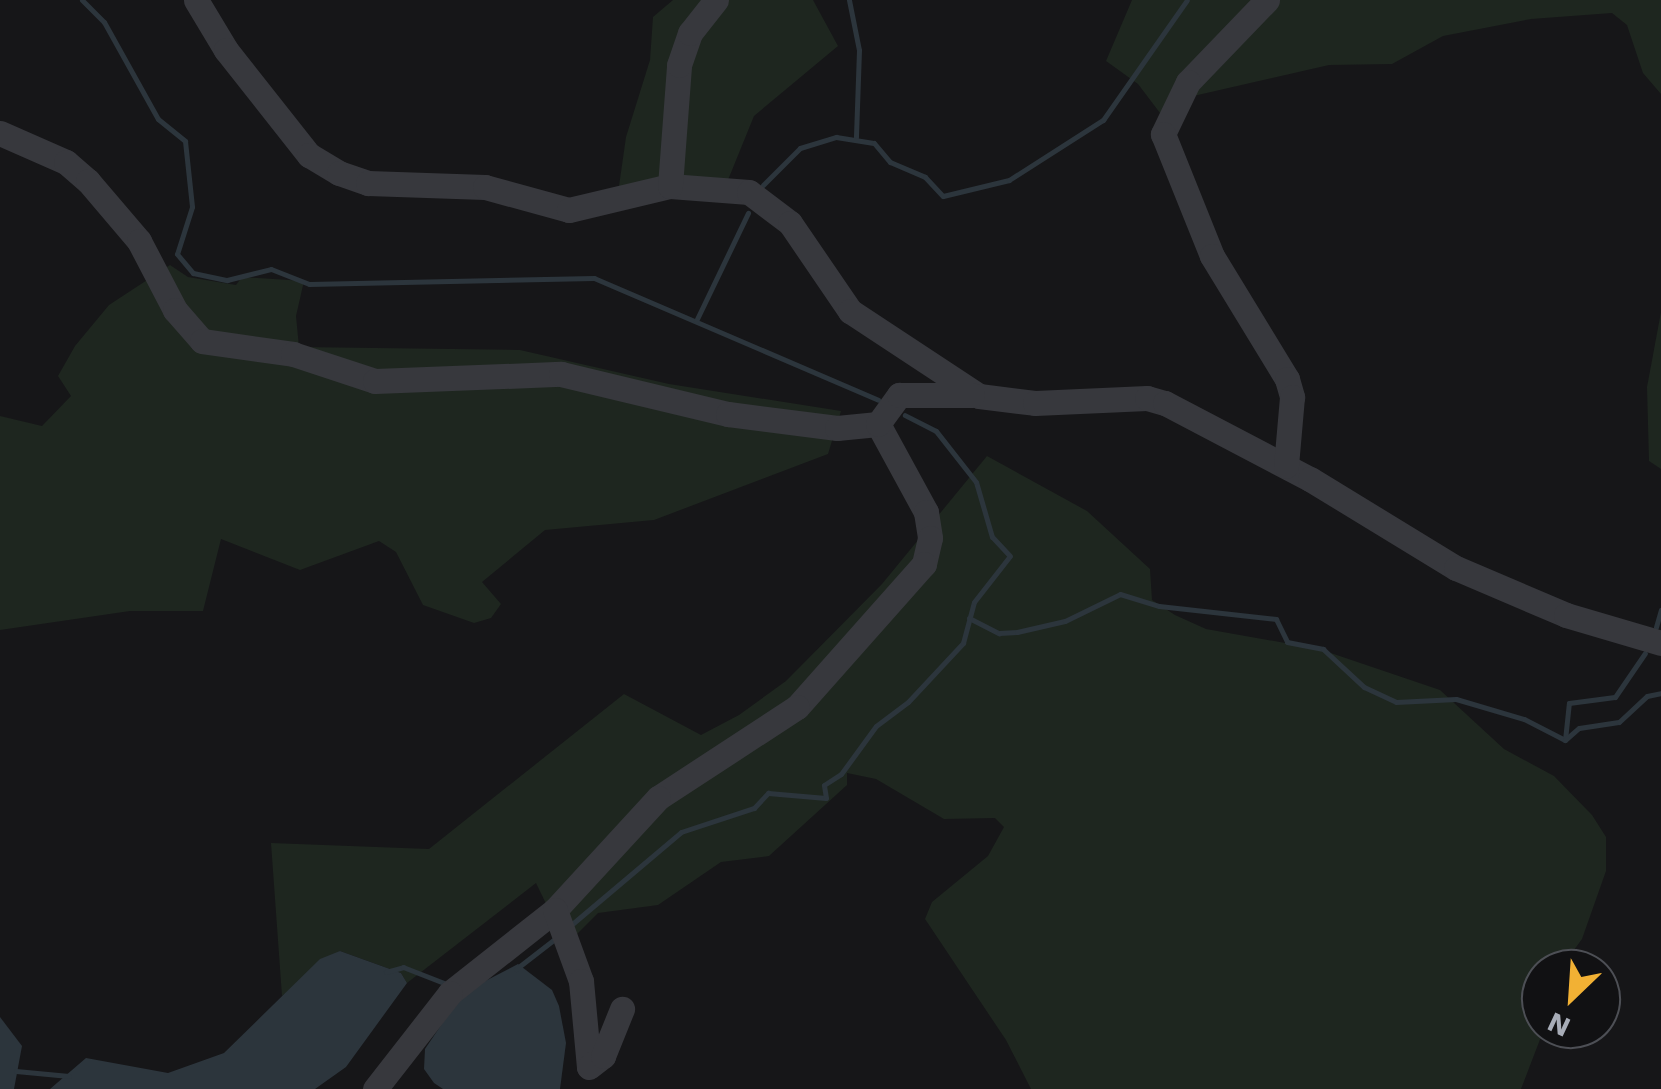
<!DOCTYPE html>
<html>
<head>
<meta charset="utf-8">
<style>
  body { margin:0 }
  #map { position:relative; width:1661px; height:1089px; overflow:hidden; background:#161618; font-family:"Work Sans",sans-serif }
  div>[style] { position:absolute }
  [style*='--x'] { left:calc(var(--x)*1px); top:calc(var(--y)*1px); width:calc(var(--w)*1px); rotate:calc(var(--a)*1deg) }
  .green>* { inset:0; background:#1e261f }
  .water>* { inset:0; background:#2c353c }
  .stream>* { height:5px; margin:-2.5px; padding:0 2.5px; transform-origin:2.5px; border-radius:2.5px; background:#2c353c }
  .minor>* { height:25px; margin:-12.5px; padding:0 12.5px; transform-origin:12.5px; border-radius:12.5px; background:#37383d }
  span { translate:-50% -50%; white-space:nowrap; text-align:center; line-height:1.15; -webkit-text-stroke:9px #111113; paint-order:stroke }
  .north { position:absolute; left:1521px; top:949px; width:100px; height:100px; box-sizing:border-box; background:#111113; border:2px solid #4d4f55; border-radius:50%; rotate:205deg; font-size:28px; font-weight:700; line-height:40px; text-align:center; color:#a8adb8 }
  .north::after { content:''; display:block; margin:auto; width:35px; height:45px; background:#f2b134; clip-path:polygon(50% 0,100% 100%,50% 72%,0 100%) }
</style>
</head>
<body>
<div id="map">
  <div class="green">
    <div style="clip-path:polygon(673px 0,813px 0,838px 46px,754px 116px,728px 180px,618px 193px,626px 137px,650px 60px,653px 17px)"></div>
    <div style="clip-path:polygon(1132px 0,1661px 0,1661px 94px,1643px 73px,1627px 25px,1612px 13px,1531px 19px,1443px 36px,1392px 64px,1329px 65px,1176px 100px,1160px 113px,1138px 84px,1106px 61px)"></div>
    <div style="clip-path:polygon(170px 265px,188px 277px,236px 285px,242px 277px,304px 281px,296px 316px,299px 347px,520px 350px,669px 384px,841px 411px,828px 454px,654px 520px,545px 530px,482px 582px,501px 604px,491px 618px,474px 623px,423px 605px,396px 552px,379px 541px,300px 570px,221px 539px,203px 611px,130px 611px,0 630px,0 416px,42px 426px,71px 396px,58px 376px,75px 346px,109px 305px)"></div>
    <div style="clip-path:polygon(1661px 312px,1661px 469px,1649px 461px,1647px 387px)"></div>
    <div style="clip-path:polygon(987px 456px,1087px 511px,1150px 569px,1152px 600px,1175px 615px,1206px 629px,1319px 649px,1440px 690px,1504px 749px,1554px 776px,1592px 815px,1606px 837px,1606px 871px,1582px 939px,1560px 969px,1541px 969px,1544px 1029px,1521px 1089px,1031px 1089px,1006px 1040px,925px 919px,932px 902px,988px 856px,1004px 827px,995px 818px,944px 819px,876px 779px,847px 773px,847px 785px,769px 856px,721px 862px,658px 905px,598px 913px,566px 945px,536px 883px,407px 983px,401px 973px,340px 951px,282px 996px,271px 843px,429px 849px,624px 694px,701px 735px,739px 715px,786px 681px,882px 584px)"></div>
  </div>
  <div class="water">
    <div style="clip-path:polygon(340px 951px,401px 973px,407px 983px,346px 1067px,315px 1089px,50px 1089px,86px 1058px,168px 1073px,224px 1053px,320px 959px)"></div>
    <div style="clip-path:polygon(518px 964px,552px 990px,559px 1006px,566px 1043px,560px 1089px,443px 1089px,434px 1083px,424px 1069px,425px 1049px,452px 1009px,466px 991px)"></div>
    <div style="clip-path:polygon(0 1017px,22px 1046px,14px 1089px,0 1089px)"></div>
  </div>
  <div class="stream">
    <div style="--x:82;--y:0;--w:31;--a:45"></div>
    <div style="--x:104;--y:22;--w:111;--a:60.9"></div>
    <div style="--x:158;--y:119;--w:35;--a:39"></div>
    <div style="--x:185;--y:141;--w:66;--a:83.9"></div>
    <div style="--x:192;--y:207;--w:49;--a:107.7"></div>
    <div style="--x:177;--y:254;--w:25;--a:50"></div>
    <div style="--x:193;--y:273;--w:35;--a:12"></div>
    <div style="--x:227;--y:280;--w:45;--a:-14"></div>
    <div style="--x:271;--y:269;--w:41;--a:21.5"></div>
    <div style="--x:309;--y:284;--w:285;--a:-1.2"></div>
    <div style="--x:594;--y:278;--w:309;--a:23.2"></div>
    <div style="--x:849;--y:0;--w:51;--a:78.7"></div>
    <div style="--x:859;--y:50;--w:88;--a:92"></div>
    <div style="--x:763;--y:185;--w:52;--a:-45"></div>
    <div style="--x:800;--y:148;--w:38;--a:-17"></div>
    <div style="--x:836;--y:137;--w:38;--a:9"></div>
    <div style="--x:874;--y:143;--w:25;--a:50"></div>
    <div style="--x:890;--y:162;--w:38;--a:23"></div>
    <div style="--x:925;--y:177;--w:26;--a:47"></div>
    <div style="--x:943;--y:196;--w:68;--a:-13.6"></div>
    <div style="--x:1009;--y:180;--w:112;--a:-32.6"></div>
    <div style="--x:1103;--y:120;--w:146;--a:-55"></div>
    <div style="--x:696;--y:321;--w:120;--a:-64.3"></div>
    <div style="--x:969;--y:618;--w:34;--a:27"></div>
    <div style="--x:999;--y:633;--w:18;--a:-3"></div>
    <div style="--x:1017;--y:632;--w:49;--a:-12.9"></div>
    <div style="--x:1065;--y:621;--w:61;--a:-26.1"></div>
    <div style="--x:1120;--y:594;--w:41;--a:17.1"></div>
    <div style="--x:1159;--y:606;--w:118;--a:6.3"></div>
    <div style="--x:1276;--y:619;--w:25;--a:64"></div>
    <div style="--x:1287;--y:642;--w:37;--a:11"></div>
    <div style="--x:1323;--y:649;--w:56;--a:42.8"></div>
    <div style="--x:1364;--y:687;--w:35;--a:25"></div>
    <div style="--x:1396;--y:702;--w:60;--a:-2.9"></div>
    <div style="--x:1456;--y:699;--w:71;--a:16.4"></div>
    <div style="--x:1524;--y:719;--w:46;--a:27.1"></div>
    <div style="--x:1656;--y:627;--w:18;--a:-74"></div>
    <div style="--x:1565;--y:740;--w:37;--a:-84"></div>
    <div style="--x:1569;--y:703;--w:46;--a:-7.4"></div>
    <div style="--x:1615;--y:697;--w:53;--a:-55.7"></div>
    <div style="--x:1565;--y:740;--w:18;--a:-41"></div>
    <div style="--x:1579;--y:728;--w:40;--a:-8.5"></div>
    <div style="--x:1619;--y:722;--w:38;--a:-43"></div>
    <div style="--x:1647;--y:696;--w:14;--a:-12"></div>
    <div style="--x:571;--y:925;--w:144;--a:-40.2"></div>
    <div style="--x:681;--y:832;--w:77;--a:-18.2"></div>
    <div style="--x:754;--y:808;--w:21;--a:-47"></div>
    <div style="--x:768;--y:793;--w:58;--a:4.9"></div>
    <div style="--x:826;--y:798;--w:13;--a:-99"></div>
    <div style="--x:824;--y:785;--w:20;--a:-33"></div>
    <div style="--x:841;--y:774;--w:59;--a:-53.9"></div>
    <div style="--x:876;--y:726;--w:40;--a:-37"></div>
    <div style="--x:908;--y:702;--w:81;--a:-47"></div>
    <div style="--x:963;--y:643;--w:42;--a:-75"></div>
    <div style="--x:974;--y:602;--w:58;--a:-52"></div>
    <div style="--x:1010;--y:556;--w:26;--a:-133"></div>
    <div style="--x:992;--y:537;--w:57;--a:-106.2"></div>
    <div style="--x:976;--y:482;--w:65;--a:-128.1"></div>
    <div style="--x:936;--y:431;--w:35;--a:-153"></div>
    <div style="--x:516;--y:969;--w:51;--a:-37.8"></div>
    <div style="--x:386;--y:972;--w:18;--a:-16"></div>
    <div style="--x:403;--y:967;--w:44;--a:21.3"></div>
    <div style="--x:16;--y:1071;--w:53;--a:5.4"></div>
  </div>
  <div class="minor">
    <div style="--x:196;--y:0;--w:58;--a:59"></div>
    <div style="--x:226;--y:50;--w:134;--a:51.7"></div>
    <div style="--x:309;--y:155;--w:35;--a:31"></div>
    <div style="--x:339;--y:173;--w:31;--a:19"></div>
    <div style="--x:368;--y:183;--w:117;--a:2"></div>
    <div style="--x:485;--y:187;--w:87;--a:15.3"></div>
    <div style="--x:569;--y:210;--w:104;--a:-13.4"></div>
    <div style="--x:670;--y:186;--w:79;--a:4.3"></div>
    <div style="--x:749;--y:192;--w:51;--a:37.1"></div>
    <div style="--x:790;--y:223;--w:107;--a:55.7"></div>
    <div style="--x:850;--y:311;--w:154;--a:33.4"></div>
    <div style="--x:979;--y:396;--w:56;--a:7.1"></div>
    <div style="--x:1035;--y:403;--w:112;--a:-2.6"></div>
    <div style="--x:1147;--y:398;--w:19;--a:16"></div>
    <div style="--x:1165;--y:403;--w:164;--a:27.7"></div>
    <div style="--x:1310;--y:479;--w:171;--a:31.4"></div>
    <div style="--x:1456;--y:568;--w:120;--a:23.1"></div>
    <div style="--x:1566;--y:615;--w:99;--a:16.4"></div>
    <div style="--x:1267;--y:0;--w:114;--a:133.9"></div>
    <div style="--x:1188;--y:82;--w:58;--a:115.7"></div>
    <div style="--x:1163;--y:134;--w:131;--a:68.1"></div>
    <div style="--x:1212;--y:256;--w:144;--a:58.6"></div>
    <div style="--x:1287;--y:379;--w:19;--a:74"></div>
    <div style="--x:1292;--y:397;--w:69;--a:95"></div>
    <div style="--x:0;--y:133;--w:72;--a:23.7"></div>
    <div style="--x:66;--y:162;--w:29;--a:41"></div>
    <div style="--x:88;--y:181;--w:79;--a:49.6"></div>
    <div style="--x:139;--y:241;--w:78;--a:62.4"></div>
    <div style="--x:175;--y:310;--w:41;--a:48.9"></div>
    <div style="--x:202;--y:341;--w:92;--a:8.1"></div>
    <div style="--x:293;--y:354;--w:86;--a:18.2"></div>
    <div style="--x:375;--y:381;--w:186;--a:-2.2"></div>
    <div style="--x:561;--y:374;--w:172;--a:13.5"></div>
    <div style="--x:728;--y:414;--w:110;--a:7.3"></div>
    <div style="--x:837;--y:428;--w:41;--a:-5.6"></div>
    <div style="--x:878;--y:424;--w:100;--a:61.4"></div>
    <div style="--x:926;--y:512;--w:26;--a:81"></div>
    <div style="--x:930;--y:538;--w:27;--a:103"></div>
    <div style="--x:924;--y:564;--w:191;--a:131.6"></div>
    <div style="--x:797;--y:707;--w:166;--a:146.8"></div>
    <div style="--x:658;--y:798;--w:152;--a:132.6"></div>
    <div style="--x:555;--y:910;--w:134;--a:141.7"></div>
    <div style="--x:450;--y:993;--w:122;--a:128"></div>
    <div style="--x:670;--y:186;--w:121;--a:-85.7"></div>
    <div style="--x:679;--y:65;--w:34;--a:-71"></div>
    <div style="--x:690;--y:33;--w:42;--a:-51.8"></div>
    <div style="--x:878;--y:424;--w:36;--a:-54"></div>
    <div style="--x:899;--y:395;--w:73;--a:0"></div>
    <div style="--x:555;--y:910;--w:76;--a:69.9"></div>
    <div style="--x:581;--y:981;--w:86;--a:84.7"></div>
    <div style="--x:589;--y:1067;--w:18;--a:-38"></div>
    <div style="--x:603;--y:1056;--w:51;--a:-68"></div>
  </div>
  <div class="north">N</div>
</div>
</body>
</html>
